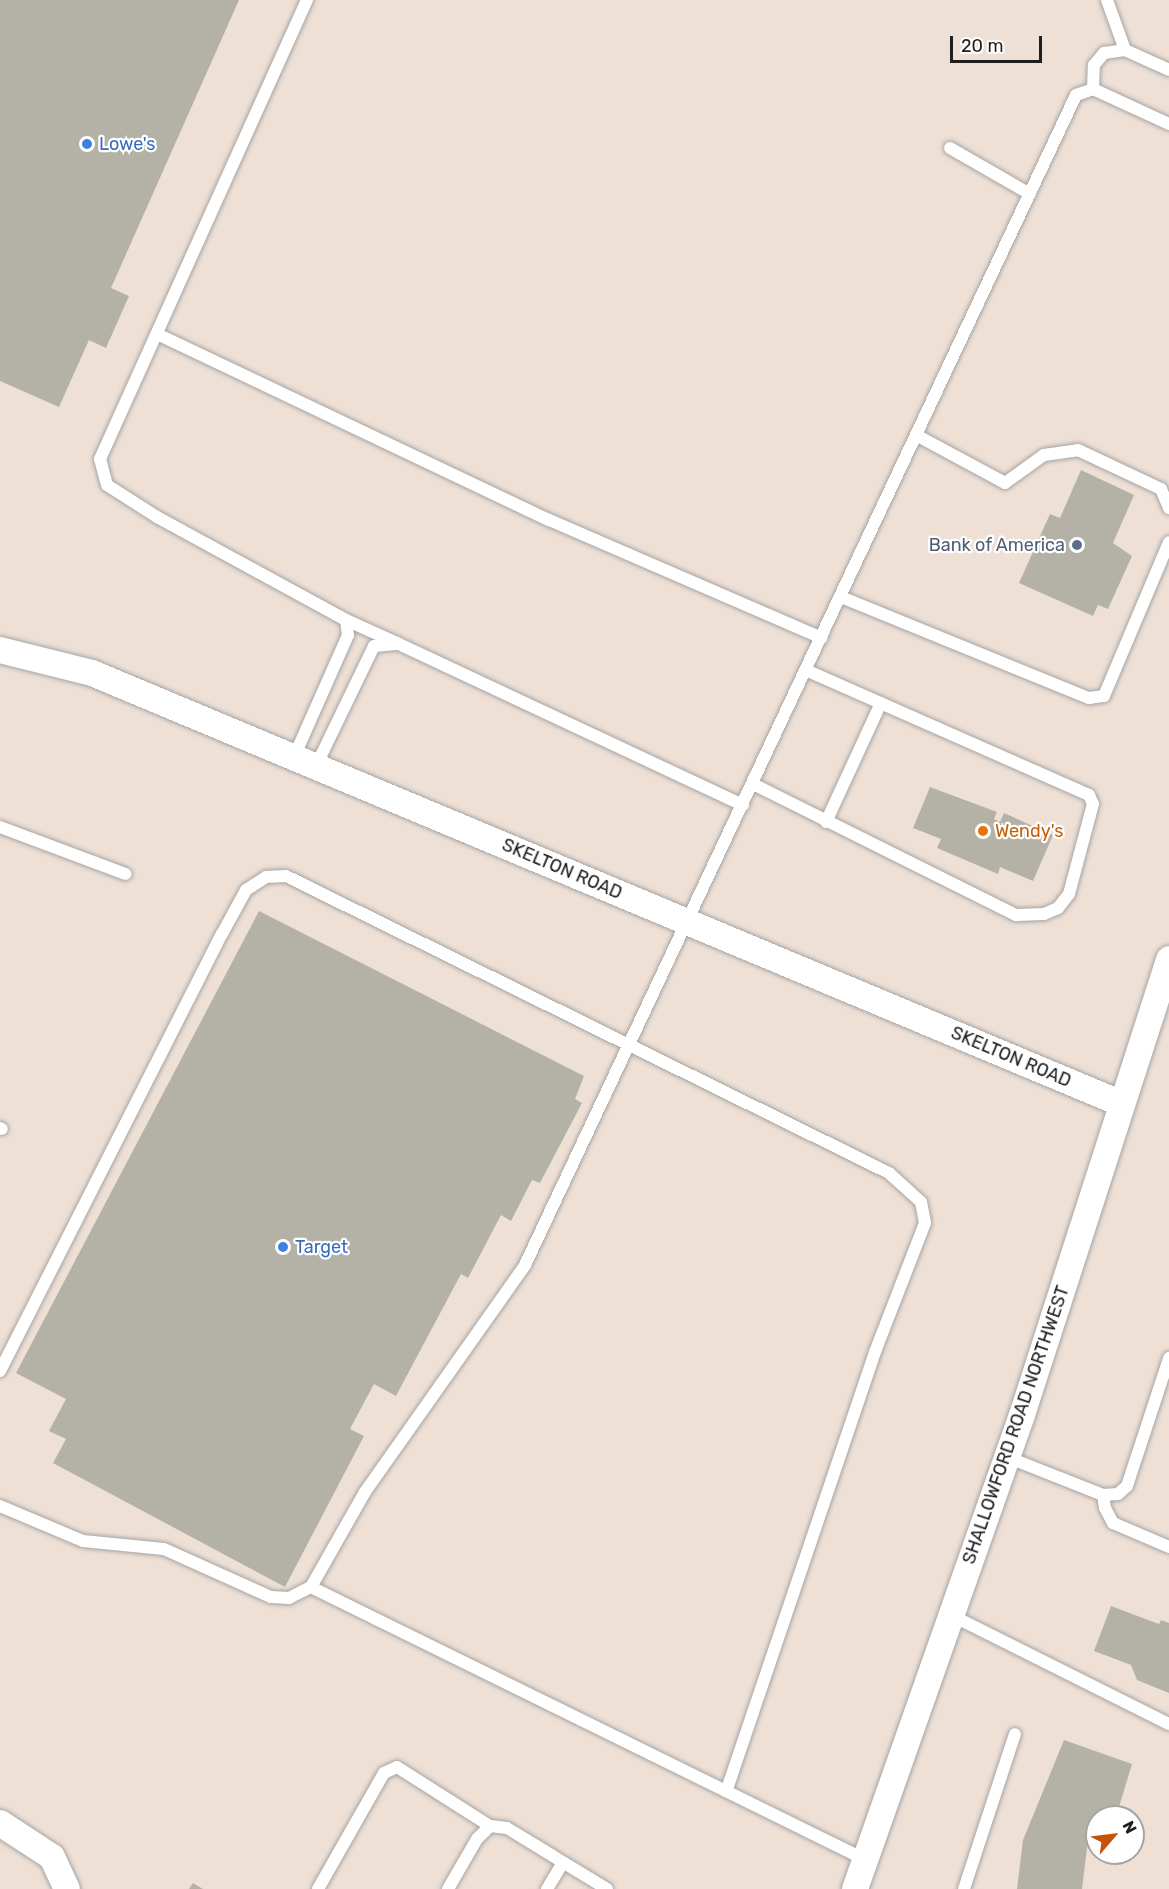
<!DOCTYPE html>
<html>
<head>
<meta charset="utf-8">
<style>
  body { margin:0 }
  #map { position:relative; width:1169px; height:1889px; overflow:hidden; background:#eeefe5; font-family:Rubik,sans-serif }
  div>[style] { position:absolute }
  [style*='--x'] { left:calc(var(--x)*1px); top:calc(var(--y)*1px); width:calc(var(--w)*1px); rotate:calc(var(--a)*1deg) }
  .commercial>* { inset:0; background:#efe0d5 }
  .building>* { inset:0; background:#b4b2a7 }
  .roads { filter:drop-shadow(0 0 2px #a5a5a5) drop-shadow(0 0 2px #a5a5a5) }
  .service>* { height:12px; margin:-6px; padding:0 6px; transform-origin:6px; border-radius:6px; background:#fff }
  .minor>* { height:26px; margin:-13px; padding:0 13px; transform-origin:13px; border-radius:13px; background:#fff }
  .dots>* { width:16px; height:16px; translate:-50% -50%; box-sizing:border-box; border:3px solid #fff; border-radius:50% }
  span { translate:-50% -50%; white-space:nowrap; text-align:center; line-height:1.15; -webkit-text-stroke:4.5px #fff; paint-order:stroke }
  .shop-label { font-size:18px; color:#366cbe }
  .left { translate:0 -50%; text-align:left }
  .service-label { font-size:18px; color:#4e5e75 }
  .right { translate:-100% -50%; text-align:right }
  .food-label { font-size:18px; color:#c56008 }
  .street-label { font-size:18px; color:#1e1e1e }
  .north { position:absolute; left:1085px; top:1805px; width:60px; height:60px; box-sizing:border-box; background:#fff; border:2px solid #a5a5a5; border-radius:50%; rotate:62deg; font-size:16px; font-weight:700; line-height:24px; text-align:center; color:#1e1e1e }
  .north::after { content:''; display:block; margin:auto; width:21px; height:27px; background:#c55408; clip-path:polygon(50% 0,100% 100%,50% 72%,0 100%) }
  .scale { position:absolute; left:950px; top:36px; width:92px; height:27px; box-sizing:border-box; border:3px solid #1e1e1e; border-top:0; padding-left:8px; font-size:18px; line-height:21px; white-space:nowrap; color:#1e1e1e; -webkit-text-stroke:4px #fff; paint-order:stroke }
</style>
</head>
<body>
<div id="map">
  <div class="commercial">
    <div style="clip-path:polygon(evenodd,0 0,1169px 0,1169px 1889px,0 1889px,0 0,1097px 1817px,1133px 1817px,1133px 1853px,1097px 1853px,1097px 1817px)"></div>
  </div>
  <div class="building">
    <div style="clip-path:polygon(0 0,239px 0,111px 288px,129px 296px,106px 348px,89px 340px,59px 407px,0 381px)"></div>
    <div style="clip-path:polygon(1081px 470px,1134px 495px,1113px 543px,1132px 556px,1108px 609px,1098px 605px,1093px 616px,1019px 583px,1050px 514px,1060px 518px)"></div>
    <div style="clip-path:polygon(930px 787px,997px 812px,994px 819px,1000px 822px,1004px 813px,1053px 835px,1033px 881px,1000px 867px,998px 874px,937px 848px,941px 839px,913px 828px)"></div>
    <div style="clip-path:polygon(259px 911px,584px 1076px,575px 1099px,582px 1103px,540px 1183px,532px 1180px,511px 1221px,501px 1215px,468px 1278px,461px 1274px,396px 1396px,374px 1384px,350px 1429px,364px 1436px,285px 1587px,53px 1463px,66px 1439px,49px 1431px,66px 1399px,16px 1373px)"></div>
    <div style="clip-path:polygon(1111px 1606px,1159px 1624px,1161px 1620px,1169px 1623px,1169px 1693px,1137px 1680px,1131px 1665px,1094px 1651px)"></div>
    <div style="clip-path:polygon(1064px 1740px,1132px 1764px,1116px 1817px,1097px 1817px,1097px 1838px,1091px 1835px,1087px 1848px,1082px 1889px,1017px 1889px,1023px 1840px)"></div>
    <div style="clip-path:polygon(193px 1883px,203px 1889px,189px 1889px)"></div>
  </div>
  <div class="roads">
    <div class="service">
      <div style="--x:1107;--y:0;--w:53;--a:70.2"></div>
      <div style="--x:1093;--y:89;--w:24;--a:-88"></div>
      <div style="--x:1094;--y:65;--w:16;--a:-50"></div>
      <div style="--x:1104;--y:53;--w:21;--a:-8"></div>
      <div style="--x:1125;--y:50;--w:48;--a:24.4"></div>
      <div style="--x:950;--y:148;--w:92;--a:29.9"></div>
      <div style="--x:157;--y:334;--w:434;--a:25.4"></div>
      <div style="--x:549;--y:520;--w:297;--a:23.4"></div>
      <div style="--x:916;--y:435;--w:101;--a:28.3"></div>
      <div style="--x:1005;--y:483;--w:48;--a:-35.7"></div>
      <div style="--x:1044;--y:455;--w:34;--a:-8"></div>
      <div style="--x:1078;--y:450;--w:92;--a:25.2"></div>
      <div style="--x:1161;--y:489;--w:21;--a:67"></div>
      <div style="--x:841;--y:597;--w:268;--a:22.2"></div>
      <div style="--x:1089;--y:698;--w:15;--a:-8"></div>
      <div style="--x:1104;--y:696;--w:167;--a:-67.1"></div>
      <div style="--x:346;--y:620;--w:56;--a:24.3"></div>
      <div style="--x:294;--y:757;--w:133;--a:-66.1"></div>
      <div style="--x:348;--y:635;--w:15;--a:-98"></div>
      <div style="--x:346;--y:620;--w:215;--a:-151.4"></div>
      <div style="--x:157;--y:517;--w:59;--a:-147.4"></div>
      <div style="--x:107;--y:485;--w:27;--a:-105"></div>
      <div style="--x:100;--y:459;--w:504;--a:-65.73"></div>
      <div style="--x:316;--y:766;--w:133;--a:-64.2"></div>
      <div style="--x:374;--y:646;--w:25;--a:-5"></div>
      <div style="--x:399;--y:644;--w:380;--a:25.1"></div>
      <div style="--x:753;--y:784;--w:294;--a:26.5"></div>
      <div style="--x:1016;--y:915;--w:28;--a:-2"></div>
      <div style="--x:1044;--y:914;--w:15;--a:-23"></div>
      <div style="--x:1058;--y:908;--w:18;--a:-52"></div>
      <div style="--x:1069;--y:894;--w:93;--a:-75.1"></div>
      <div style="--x:1093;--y:804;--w:10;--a:-114"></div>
      <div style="--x:1089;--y:795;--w:309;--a:-156.2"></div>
      <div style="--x:826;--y:822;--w:131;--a:-65.2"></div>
      <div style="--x:0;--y:827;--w:134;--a:20.5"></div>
      <div style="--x:0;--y:1128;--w:2;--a:27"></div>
      <div style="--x:0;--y:1371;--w:490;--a:-63.1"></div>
      <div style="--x:222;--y:934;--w:50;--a:-61.4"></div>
      <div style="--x:246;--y:890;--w:24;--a:-33"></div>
      <div style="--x:266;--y:877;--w:20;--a:-3"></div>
      <div style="--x:286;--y:876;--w:672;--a:26.22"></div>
      <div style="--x:889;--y:1173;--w:43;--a:42.2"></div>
      <div style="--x:921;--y:1202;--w:21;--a:79"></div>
      <div style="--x:925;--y:1223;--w:138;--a:111.2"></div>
      <div style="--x:875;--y:1352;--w:464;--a:108.7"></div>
      <div style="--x:1007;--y:1457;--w:103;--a:21.6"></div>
      <div style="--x:1103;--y:1495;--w:15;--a:-4"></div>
      <div style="--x:1118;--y:1494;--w:12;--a:-42"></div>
      <div style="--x:1127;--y:1486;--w:135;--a:-71.8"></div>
      <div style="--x:1103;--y:1495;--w:13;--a:81"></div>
      <div style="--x:1105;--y:1508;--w:17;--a:62"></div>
      <div style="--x:1113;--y:1523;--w:61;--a:23.2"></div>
      <div style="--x:0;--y:1506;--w:90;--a:22.9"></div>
      <div style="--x:83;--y:1541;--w:81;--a:5.6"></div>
      <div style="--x:164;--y:1549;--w:117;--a:24.2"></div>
      <div style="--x:271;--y:1597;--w:18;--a:3"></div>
      <div style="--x:289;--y:1598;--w:25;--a:-27"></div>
      <div style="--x:951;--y:1615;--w:244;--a:26.6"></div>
      <div style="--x:866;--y:1860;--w:619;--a:-153.81"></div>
      <div style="--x:311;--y:1587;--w:109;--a:-60.4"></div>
      <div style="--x:365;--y:1492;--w:278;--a:-54.8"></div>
      <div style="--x:525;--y:1265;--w:1293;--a:-64.78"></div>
      <div style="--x:1076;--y:95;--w:18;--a:-19"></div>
      <div style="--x:1093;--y:89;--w:84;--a:24.7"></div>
      <div style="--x:318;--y:1889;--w:133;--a:-60.4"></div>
      <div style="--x:384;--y:1773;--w:14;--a:-25"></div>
      <div style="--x:397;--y:1767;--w:110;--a:32.4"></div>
      <div style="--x:448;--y:1889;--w:58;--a:-59.9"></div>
      <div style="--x:477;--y:1839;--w:18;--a:-45"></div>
      <div style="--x:490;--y:1826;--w:17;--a:7"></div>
      <div style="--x:507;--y:1828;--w:117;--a:31.4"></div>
      <div style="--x:547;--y:1889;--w:29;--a:-59"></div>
      <div style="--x:964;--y:1889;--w:163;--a:-71.8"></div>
    </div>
    <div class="minor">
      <div style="--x:0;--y:650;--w:95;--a:14"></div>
      <div style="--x:92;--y:673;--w:1114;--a:22.7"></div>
      <div style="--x:0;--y:1823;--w:62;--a:33.2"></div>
      <div style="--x:52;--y:1857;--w:35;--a:65"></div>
      <div style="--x:855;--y:1889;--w:503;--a:-70.59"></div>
      <div style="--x:1022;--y:1415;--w:479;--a:-72.1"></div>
    </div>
  </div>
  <div class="dots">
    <div style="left:87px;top:144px;background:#3f7fe0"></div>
    <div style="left:1077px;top:545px;background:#5c6f8a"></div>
    <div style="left:983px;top:831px;background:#e8710a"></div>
    <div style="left:283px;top:1247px;background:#3f7fe0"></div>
  </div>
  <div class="shop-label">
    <span class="left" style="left:99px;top:144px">Lowe's</span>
    <span class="left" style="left:295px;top:1247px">Target</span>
  </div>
  <div class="service-label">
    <span class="right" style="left:1065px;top:545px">Bank of America</span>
  </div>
  <div class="food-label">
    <span class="left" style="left:995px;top:831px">Wendy's</span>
  </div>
  <div class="street-label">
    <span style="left:562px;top:869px;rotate:23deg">SKELTON ROAD</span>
    <span style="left:1011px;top:1057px;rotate:23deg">SKELTON ROAD</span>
    <span style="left:1016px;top:1425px;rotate:-71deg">SHALLOWFORD ROAD NORTHWEST</span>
  </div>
  <div class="north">N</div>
  <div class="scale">20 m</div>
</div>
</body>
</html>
